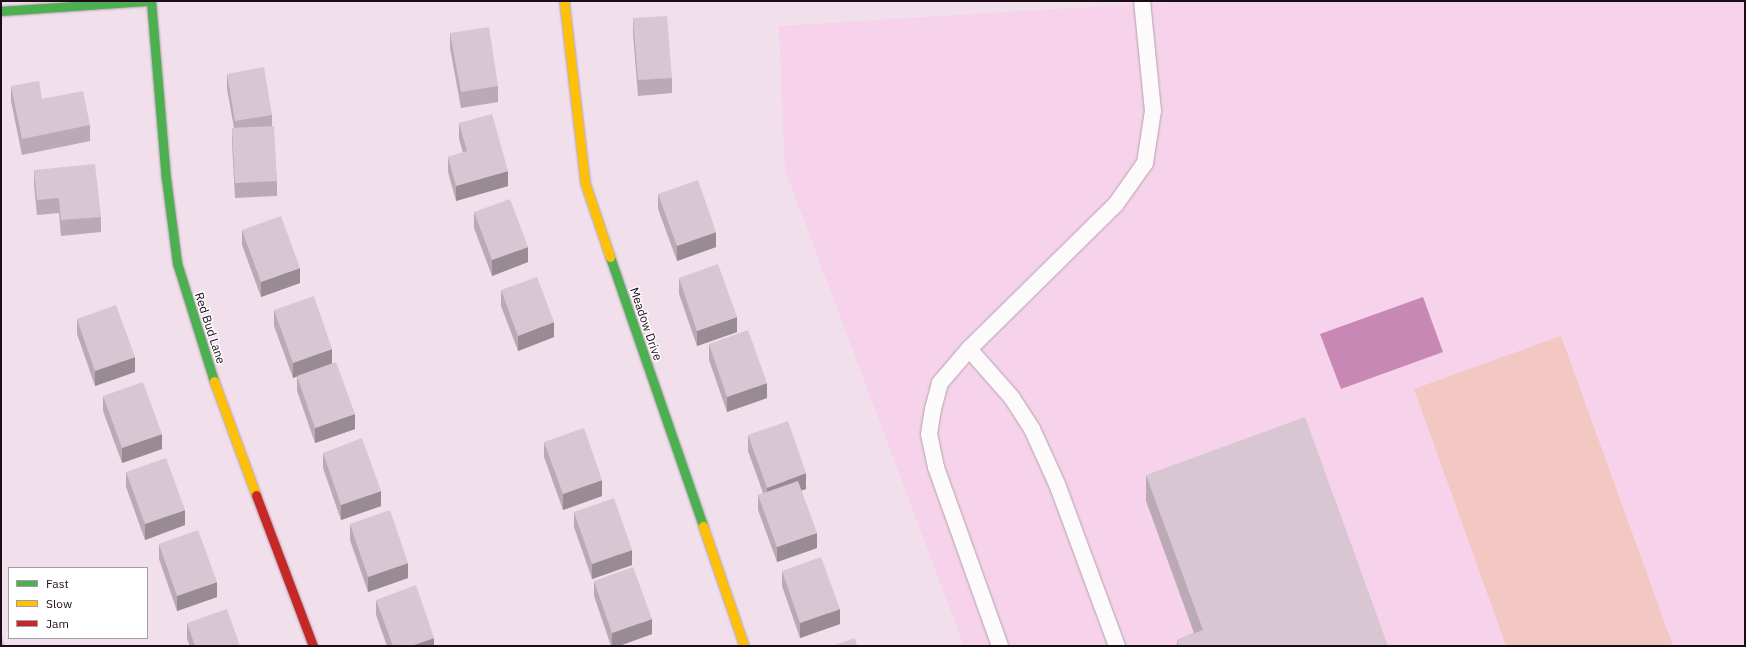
<!DOCTYPE html>
<html>
<head>
<meta charset="utf-8">
<style>
  body { margin:0 }
  #map { position:relative; width:1746px; height:647px; overflow:hidden; background:#f1dfeb; font-family:"IBM Plex Sans",sans-serif }
  div>[style] { position:absolute }
  [style*='--x'] { left:calc(var(--x)*1px); top:calc(var(--y)*1px); width:calc(var(--w)*1px); rotate:calc(var(--a)*1deg) }
  .built>* { inset:0; background:#f6d3ea }
  .green>* { inset:0; background:#f4c8c2 }
  .water>* { inset:0; background:#c888b6 }
  .roads { filter:drop-shadow(0 0 1px #b3a2ae) drop-shadow(0 0 1px #b3a2ae) }
  .lane>* { height:16px; margin:-8px; padding:0 8px; transform-origin:8px; border-radius:8px; background:#fdfafc }
  .fast>* { height:9px; margin:-4.5px; padding:0 4.5px; transform-origin:4.5px; border-radius:4.5px; background:#4caf50 }
  .slow>* { height:9px; margin:-4.5px; padding:0 4.5px; transform-origin:4.5px; border-radius:4.5px; background:#ffc107 }
  .jam>* { height:9px; margin:-4.5px; padding:0 4.5px; transform-origin:4.5px; border-radius:4.5px; background:#c62828 }
  .wall>* { inset:0; background:#bbaab5 }
  .shaded-wall>* { inset:0; background:#988b94 }
  .building>* { inset:0; background:#d9c6d3 }
  span { translate:-50% -50%; white-space:nowrap; text-align:center; line-height:1.15; -webkit-text-stroke:3px #fff; paint-order:stroke }
  .street-label { font-size:12px; color:#1d0b18 }
  .frame { position:absolute; inset:0; border:2px solid #1d0b18; pointer-events:none }
  .legend { position:absolute; left:8px; top:567px; width:140px; height:72px; box-sizing:border-box; background:#fff; border:1px solid #a59da3; margin:0; padding:5px 7px; list-style:none; font-size:12px; color:#1d0b18 }
  .legend li { display:flex; align-items:center; gap:8px; height:20px }
  .legend b { width:20px; border:1px solid #a59da3 }
</style>
</head>
<body>
<div id="map">
  <div class="built">
    <div style="clip-path:polygon(1187px 1px,1745px 1px,1745px 646px,964px 646px,785px 170px,779px 26px)"></div>
  </div>
  <div class="green">
    <div style="clip-path:polygon(1561px 336px,1667px 629px,1673px 646px,1506px 646px,1414px 389px)"></div>
  </div>
  <div class="water">
    <div style="clip-path:polygon(1423px 297px,1443px 352px,1341px 389px,1320px 334px)"></div>
  </div>
  <div class="roads">
    <div class="lane">
      <div style="--x:969;--y:349;--w:65;--a:48.7"></div>
      <div style="--x:1012;--y:398;--w:37;--a:57"></div>
      <div style="--x:1032;--y:429;--w:60;--a:65.6"></div>
      <div style="--x:1057;--y:484;--w:173;--a:69.7"></div>
      <div style="--x:1000;--y:646;--w:190;--a:-109.7"></div>
      <div style="--x:936;--y:467;--w:34;--a:-102"></div>
      <div style="--x:929;--y:434;--w:25;--a:-81"></div>
      <div style="--x:933;--y:409;--w:27;--a:-75"></div>
      <div style="--x:940;--y:383;--w:45;--a:-49.5"></div>
      <div style="--x:969;--y:349;--w:206;--a:-44.6"></div>
      <div style="--x:1116;--y:204;--w:50;--a:-54.7"></div>
      <div style="--x:1145;--y:163;--w:53;--a:-81.3"></div>
      <div style="--x:1153;--y:111;--w:111;--a:-95.7"></div>
    </div>
    <div class="fast">
      <div style="--x:151;--y:1;--w:178;--a:85.2"></div>
      <div style="--x:166;--y:178;--w:86;--a:82.6"></div>
      <div style="--x:177;--y:263;--w:124;--a:72.6"></div>
      <div style="--x:1;--y:11;--w:148;--a:-3.9"></div>
      <div style="--x:610;--y:257;--w:285;--a:70.9"></div>
    </div>
    <div class="slow">
      <div style="--x:564;--y:1;--w:183;--a:83.4"></div>
      <div style="--x:585;--y:183;--w:78;--a:71.3"></div>
      <div style="--x:214;--y:381;--w:121;--a:69.8"></div>
      <div style="--x:703;--y:526;--w:127;--a:71.1"></div>
    </div>
    <div class="jam">
      <div style="--x:256;--y:495;--w:161;--a:69.3"></div>
    </div>
  </div>
  <div class="wall">
    <div style="clip-path:polygon(633px 18px,672px 78px,672px 93px,638px 96px,633px 34px)"></div>
    <div style="clip-path:polygon(450px 33px,498px 86px,498px 102px,461px 108px,450px 48px)"></div>
    <div style="clip-path:polygon(227px 74px,272px 115px,272px 126px,277px 181px,277px 196px,235px 198px,232px 143px,232px 128px,234px 128px,227px 89px)"></div>
    <div style="clip-path:polygon(11px 86px,90px 125px,90px 141px,22px 155px,11px 101px)"></div>
    <div style="clip-path:polygon(459px 123px,508px 186px,456px 201px,448px 172px,448px 157px,463px 153px,459px 139px)"></div>
    <div style="clip-path:polygon(34px 170px,101px 217px,101px 232px,61px 236px,59px 213px,37px 215px,34px 185px)"></div>
    <div style="clip-path:polygon(658px 194px,716px 247px,677px 261px,658px 209px)"></div>
    <div style="clip-path:polygon(474px 212px,528px 262px,492px 276px,474px 228px)"></div>
    <div style="clip-path:polygon(242px 230px,300px 283px,261px 297px,242px 245px)"></div>
    <div style="clip-path:polygon(679px 278px,737px 332px,697px 346px,679px 294px)"></div>
    <div style="clip-path:polygon(501px 290px,554px 337px,518px 351px,501px 306px)"></div>
    <div style="clip-path:polygon(274px 310px,332px 363px,355px 429px,315px 443px,297px 391px,297px 376px,293px 378px,274px 326px)"></div>
    <div style="clip-path:polygon(77px 319px,135px 372px,95px 386px,77px 334px)"></div>
    <div style="clip-path:polygon(709px 344px,767px 398px,727px 412px,709px 360px)"></div>
    <div style="clip-path:polygon(103px 396px,162px 449px,122px 463px,103px 411px)"></div>
    <div style="clip-path:polygon(748px 435px,806px 489px,801px 490px,817px 548px,777px 562px,758px 510px,758px 495px,763px 493px,748px 451px)"></div>
    <div style="clip-path:polygon(544px 442px,602px 496px,563px 510px,544px 457px)"></div>
    <div style="clip-path:polygon(323px 453px,381px 506px,341px 520px,323px 468px)"></div>
    <div style="clip-path:polygon(126px 472px,185px 525px,145px 540px,126px 487px)"></div>
    <div style="clip-path:polygon(1146px 475px,1388px 646px,1177px 646px,1177px 640px,1194px 633px,1146px 501px)"></div>
    <div style="clip-path:polygon(574px 512px,632px 565px,592px 579px,574px 527px)"></div>
    <div style="clip-path:polygon(350px 524px,408px 578px,368px 592px,350px 540px)"></div>
    <div style="clip-path:polygon(159px 544px,217px 597px,177px 611px,159px 559px)"></div>
    <div style="clip-path:polygon(782px 571px,840px 624px,800px 638px,782px 586px)"></div>
    <div style="clip-path:polygon(594px 581px,652px 634px,619px 646px,611px 646px,594px 596px)"></div>
    <div style="clip-path:polygon(376px 600px,434px 646px,387px 646px,376px 615px)"></div>
    <div style="clip-path:polygon(187px 623px,240px 646px,190px 646px,187px 639px)"></div>
  </div>
  <div class="shaded-wall">
    <div style="clip-path:polygon(508px 171px,508px 186px,456px 201px,456px 186px)"></div>
    <div style="clip-path:polygon(716px 232px,716px 247px,677px 261px,677px 246px)"></div>
    <div style="clip-path:polygon(528px 247px,528px 262px,492px 276px,492px 260px)"></div>
    <div style="clip-path:polygon(300px 268px,300px 283px,261px 297px,261px 282px)"></div>
    <div style="clip-path:polygon(737px 317px,737px 332px,697px 346px,697px 331px)"></div>
    <div style="clip-path:polygon(554px 322px,554px 337px,518px 351px,518px 336px)"></div>
    <div style="clip-path:polygon(332px 349px,332px 364px,293px 378px,293px 363px)"></div>
    <div style="clip-path:polygon(135px 357px,135px 372px,95px 386px,95px 371px)"></div>
    <div style="clip-path:polygon(767px 383px,767px 398px,727px 412px,727px 397px)"></div>
    <div style="clip-path:polygon(355px 414px,355px 429px,315px 443px,315px 428px)"></div>
    <div style="clip-path:polygon(162px 434px,162px 449px,122px 463px,122px 448px)"></div>
    <div style="clip-path:polygon(806px 473px,806px 489px,767px 503px,767px 488px)"></div>
    <div style="clip-path:polygon(602px 480px,602px 496px,563px 510px,563px 494px)"></div>
    <div style="clip-path:polygon(381px 491px,381px 506px,341px 520px,341px 505px)"></div>
    <div style="clip-path:polygon(185px 510px,185px 525px,145px 540px,145px 524px)"></div>
    <div style="clip-path:polygon(817px 533px,817px 548px,777px 562px,777px 547px)"></div>
    <div style="clip-path:polygon(632px 550px,632px 565px,592px 579px,592px 564px)"></div>
    <div style="clip-path:polygon(408px 563px,408px 578px,368px 592px,368px 577px)"></div>
    <div style="clip-path:polygon(217px 582px,217px 597px,177px 611px,177px 596px)"></div>
    <div style="clip-path:polygon(840px 609px,840px 624px,800px 638px,800px 623px)"></div>
    <div style="clip-path:polygon(652px 619px,652px 634px,619px 646px,612px 646px,612px 633px)"></div>
    <div style="clip-path:polygon(434px 638px,434px 646px,411px 646px)"></div>
  </div>
  <div class="building">
    <div style="clip-path:polygon(667px 16px,672px 78px,638px 80px,633px 18px)"></div>
    <div style="clip-path:polygon(489px 27px,498px 86px,461px 92px,450px 33px)"></div>
    <div style="clip-path:polygon(264px 67px,272px 115px,235px 121px,227px 74px)"></div>
    <div style="clip-path:polygon(39px 81px,42px 99px,83px 91px,90px 125px,22px 139px,11px 86px)"></div>
    <div style="clip-path:polygon(492px 114px,508px 171px,456px 186px,448px 157px,467px 151px,459px 123px)"></div>
    <div style="clip-path:polygon(274px 126px,277px 181px,235px 183px,232px 128px)"></div>
    <div style="clip-path:polygon(95px 164px,101px 217px,61px 220px,59px 198px,37px 200px,34px 170px)"></div>
    <div style="clip-path:polygon(698px 180px,716px 232px,677px 246px,658px 194px)"></div>
    <div style="clip-path:polygon(510px 199px,528px 247px,492px 260px,474px 212px)"></div>
    <div style="clip-path:polygon(281px 216px,300px 268px,261px 282px,242px 230px)"></div>
    <div style="clip-path:polygon(718px 264px,737px 317px,697px 331px,679px 278px)"></div>
    <div style="clip-path:polygon(537px 277px,554px 322px,518px 336px,501px 290px)"></div>
    <div style="clip-path:polygon(314px 296px,332px 349px,293px 363px,274px 310px)"></div>
    <div style="clip-path:polygon(116px 305px,135px 357px,95px 371px,77px 319px)"></div>
    <div style="clip-path:polygon(748px 330px,767px 383px,727px 397px,709px 344px)"></div>
    <div style="clip-path:polygon(336px 362px,355px 414px,315px 428px,297px 376px)"></div>
    <div style="clip-path:polygon(143px 382px,162px 434px,122px 448px,103px 396px)"></div>
    <div style="clip-path:polygon(1305px 417px,1388px 646px,1179px 646px,1177px 640px,1203px 630px,1146px 475px)"></div>
    <div style="clip-path:polygon(788px 421px,806px 473px,767px 488px,748px 435px)"></div>
    <div style="clip-path:polygon(584px 428px,602px 480px,563px 494px,544px 442px)"></div>
    <div style="clip-path:polygon(362px 438px,381px 491px,341px 505px,323px 453px)"></div>
    <div style="clip-path:polygon(166px 458px,185px 510px,145px 524px,126px 472px)"></div>
    <div style="clip-path:polygon(798px 481px,817px 533px,777px 547px,758px 495px)"></div>
    <div style="clip-path:polygon(614px 498px,632px 550px,592px 564px,574px 512px)"></div>
    <div style="clip-path:polygon(390px 510px,408px 563px,368px 577px,350px 524px)"></div>
    <div style="clip-path:polygon(198px 530px,217px 582px,177px 596px,159px 544px)"></div>
    <div style="clip-path:polygon(821px 557px,840px 609px,800px 623px,782px 571px)"></div>
    <div style="clip-path:polygon(633px 567px,652px 619px,612px 633px,594px 581px)"></div>
    <div style="clip-path:polygon(416px 585px,434px 638px,411px 646px,393px 646px,376px 600px)"></div>
    <div style="clip-path:polygon(227px 609px,240px 646px,195px 646px,187px 623px)"></div>
    <div style="clip-path:polygon(1px 634px,5px 646px,1px 646px)"></div>
    <div style="clip-path:polygon(855px 638px,857px 646px,832px 646px)"></div>
  </div>
  <div class="street-label">
    <span style="left:646px;top:324px;rotate:71deg">Meadow Drive</span>
    <span style="left:210px;top:328px;rotate:72deg">Red Bud Lane</span>
  </div>
  <div class="frame"></div>
  <ul class="legend">
  <li><b style="height:5px;background:#4caf50"></b>Fast</li>
  <li><b style="height:5px;background:#ffc107"></b>Slow</li>
  <li><b style="height:5px;background:#c62828"></b>Jam</li>
  </ul>
</div>
</body>
</html>
